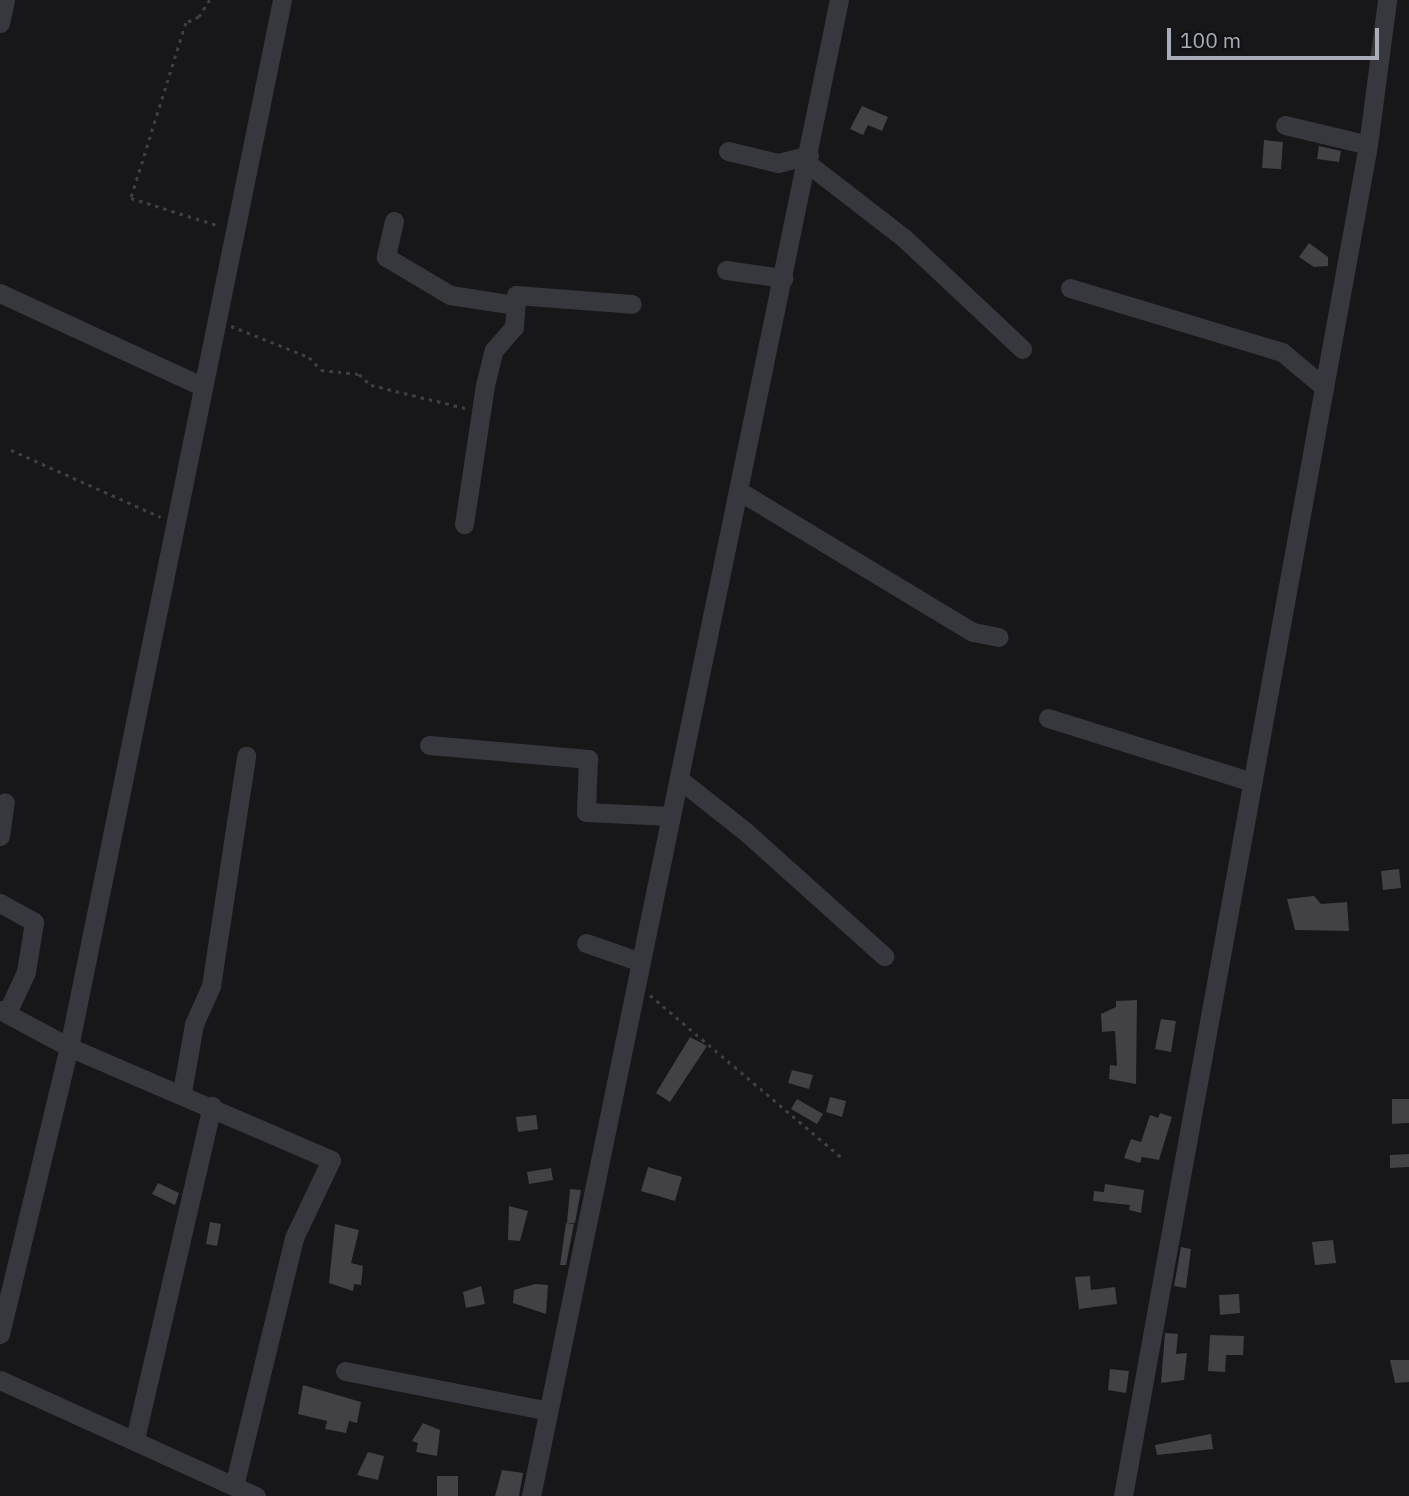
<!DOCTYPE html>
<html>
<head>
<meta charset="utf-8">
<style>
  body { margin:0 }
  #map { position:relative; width:1409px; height:1496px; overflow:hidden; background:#171619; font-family:"IBM Plex Sans",sans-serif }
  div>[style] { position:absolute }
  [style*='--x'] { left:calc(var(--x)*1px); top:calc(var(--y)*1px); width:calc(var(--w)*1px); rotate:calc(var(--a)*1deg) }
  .building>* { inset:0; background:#414146 }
  .path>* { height:2.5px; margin-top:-1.25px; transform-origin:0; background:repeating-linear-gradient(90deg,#3d3f45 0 3.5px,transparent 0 8.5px) }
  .minor>* { height:19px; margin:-9.5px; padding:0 9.5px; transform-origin:9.5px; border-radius:9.5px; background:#37383e }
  span { translate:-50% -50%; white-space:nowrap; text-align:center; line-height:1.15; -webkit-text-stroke:5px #121114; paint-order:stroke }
  .scale { position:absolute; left:1167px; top:28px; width:212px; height:32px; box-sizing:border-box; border:4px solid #a8adb9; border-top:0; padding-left:9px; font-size:21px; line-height:24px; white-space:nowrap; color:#a8adb9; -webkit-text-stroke:5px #121114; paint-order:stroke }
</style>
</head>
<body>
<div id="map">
  <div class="building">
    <div style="clip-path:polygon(862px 106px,888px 117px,882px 131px,868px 125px,863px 135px,850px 129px)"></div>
    <div style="clip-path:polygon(1264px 140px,1283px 142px,1281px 169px,1262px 168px)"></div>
    <div style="clip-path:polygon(1319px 146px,1341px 151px,1339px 162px,1317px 159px)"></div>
    <div style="clip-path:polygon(1309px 243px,1328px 257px,1328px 266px,1314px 267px,1299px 257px)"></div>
    <div style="clip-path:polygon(1399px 869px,1401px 888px,1383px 890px,1381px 871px)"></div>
    <div style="clip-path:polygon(1314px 896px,1321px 904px,1347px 902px,1349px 931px,1295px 930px,1287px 899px)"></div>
    <div style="clip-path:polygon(1137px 1000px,1136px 1084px,1109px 1079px,1110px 1065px,1117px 1066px,1115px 1031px,1102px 1032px,1101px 1014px,1116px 1007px,1116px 1001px)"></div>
    <div style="clip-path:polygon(1161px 1019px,1176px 1021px,1171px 1052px,1155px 1049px)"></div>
    <div style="clip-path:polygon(690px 1037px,707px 1046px,670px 1102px,656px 1093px)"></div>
    <div style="clip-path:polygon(792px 1070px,813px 1075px,809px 1089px,788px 1083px)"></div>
    <div style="clip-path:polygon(830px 1097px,846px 1101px,842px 1117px,826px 1112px)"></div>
    <div style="clip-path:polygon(797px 1099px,823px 1114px,817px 1124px,791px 1109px)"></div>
    <div style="clip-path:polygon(1392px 1099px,1409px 1099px,1409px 1123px,1392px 1124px)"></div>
    <div style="clip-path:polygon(1160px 1113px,1172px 1117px,1159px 1160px,1142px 1157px,1140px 1163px,1124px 1158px,1131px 1139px,1141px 1142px,1150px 1115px,1158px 1118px)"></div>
    <div style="clip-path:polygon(536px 1115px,538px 1129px,518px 1132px,516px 1117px)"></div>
    <div style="clip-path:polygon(1409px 1154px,1409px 1167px,1390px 1168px,1390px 1155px)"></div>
    <div style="clip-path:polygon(648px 1167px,682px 1177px,675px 1201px,641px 1191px)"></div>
    <div style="clip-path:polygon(551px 1168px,553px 1180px,529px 1184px,527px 1172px)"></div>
    <div style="clip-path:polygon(158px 1183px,179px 1193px,175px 1205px,152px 1194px)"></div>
    <div style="clip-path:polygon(1105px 1184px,1144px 1190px,1141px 1213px,1129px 1210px,1130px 1205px,1093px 1201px,1094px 1191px,1104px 1192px)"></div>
    <div style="clip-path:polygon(570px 1189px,581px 1190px,575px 1223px,567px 1223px)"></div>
    <div style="clip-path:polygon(509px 1206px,528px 1211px,520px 1241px,508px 1240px)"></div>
    <div style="clip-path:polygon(210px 1222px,221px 1224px,217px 1246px,206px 1244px)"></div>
    <div style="clip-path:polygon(566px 1223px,574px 1224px,566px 1265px,560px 1265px)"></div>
    <div style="clip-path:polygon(335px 1224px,359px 1230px,351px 1263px,363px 1266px,361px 1285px,354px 1284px,353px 1291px,329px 1283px)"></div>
    <div style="clip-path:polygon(1333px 1240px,1336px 1263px,1315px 1265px,1312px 1242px)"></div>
    <div style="clip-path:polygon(1181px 1247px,1191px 1249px,1186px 1288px,1174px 1286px)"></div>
    <div style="clip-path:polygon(1090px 1276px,1091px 1290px,1115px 1287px,1117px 1304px,1079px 1309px,1075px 1277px)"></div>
    <div style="clip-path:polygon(535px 1284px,548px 1285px,546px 1314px,513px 1303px,514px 1290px)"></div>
    <div style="clip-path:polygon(481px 1286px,485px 1304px,466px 1308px,463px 1292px)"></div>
    <div style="clip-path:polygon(1239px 1294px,1240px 1313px,1220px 1315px,1219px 1295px)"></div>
    <div style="clip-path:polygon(1165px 1333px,1178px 1334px,1176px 1354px,1187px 1353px,1184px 1380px,1161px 1383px)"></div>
    <div style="clip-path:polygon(1210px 1335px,1244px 1336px,1243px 1355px,1226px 1355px,1225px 1372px,1208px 1371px)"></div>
    <div style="clip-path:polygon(1390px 1360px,1409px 1360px,1409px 1382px,1395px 1383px)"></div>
    <div style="clip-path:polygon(1110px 1369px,1129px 1371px,1126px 1393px,1108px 1390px)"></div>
    <div style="clip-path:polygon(303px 1385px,361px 1402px,357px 1423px,349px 1421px,346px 1433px,325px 1429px,327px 1421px,298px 1414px)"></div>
    <div style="clip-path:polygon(423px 1423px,440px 1430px,437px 1456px,416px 1452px,418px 1443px,412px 1441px)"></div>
    <div style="clip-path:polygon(1211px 1434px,1213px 1449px,1157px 1455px,1155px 1445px)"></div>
    <div style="clip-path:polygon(368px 1452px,384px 1456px,378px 1480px,357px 1475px)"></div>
    <div style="clip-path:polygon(502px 1470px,523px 1473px,519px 1496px,495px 1496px)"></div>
    <div style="clip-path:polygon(437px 1476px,458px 1476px,458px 1496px,437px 1496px)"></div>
  </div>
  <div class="path">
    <div style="--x:210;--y:0;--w:20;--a:123"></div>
    <div style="--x:199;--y:17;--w:14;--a:155"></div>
    <div style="--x:186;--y:23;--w:183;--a:107.4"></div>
    <div style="--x:131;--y:198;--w:93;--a:17.5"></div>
    <div style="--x:231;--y:326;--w:84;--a:21.7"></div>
    <div style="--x:309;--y:357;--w:18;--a:47"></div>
    <div style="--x:321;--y:370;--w:38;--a:6"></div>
    <div style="--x:359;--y:374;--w:16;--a:43"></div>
    <div style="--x:371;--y:385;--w:97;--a:13.7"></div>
    <div style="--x:11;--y:450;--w:164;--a:24.1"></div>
    <div style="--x:650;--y:995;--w:250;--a:40.3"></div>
  </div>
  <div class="minor">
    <div style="--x:0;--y:23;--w:24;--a:-78"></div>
    <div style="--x:1285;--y:125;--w:85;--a:13.5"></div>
    <div style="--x:728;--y:151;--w:51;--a:13.5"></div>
    <div style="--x:778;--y:163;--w:32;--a:-14"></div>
    <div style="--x:807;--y:163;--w:123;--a:37.7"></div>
    <div style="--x:904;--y:238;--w:162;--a:43.2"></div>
    <div style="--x:394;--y:221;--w:37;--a:103"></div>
    <div style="--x:386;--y:257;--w:74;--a:30.7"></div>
    <div style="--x:450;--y:295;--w:66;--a:8.7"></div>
    <div style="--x:726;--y:270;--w:58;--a:8"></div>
    <div style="--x:1070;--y:288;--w:221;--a:16.8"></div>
    <div style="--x:1282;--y:352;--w:55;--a:39.8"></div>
    <div style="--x:0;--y:293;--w:221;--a:24.8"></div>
    <div style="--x:739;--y:491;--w:273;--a:31.1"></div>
    <div style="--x:973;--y:632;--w:26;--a:11"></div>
    <div style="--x:464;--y:524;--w:141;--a:-81.4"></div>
    <div style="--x:485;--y:385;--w:36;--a:-76"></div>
    <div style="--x:494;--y:350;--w:30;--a:-49"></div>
    <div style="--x:514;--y:327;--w:32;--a:-86"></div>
    <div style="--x:516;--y:295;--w:116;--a:4.4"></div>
    <div style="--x:1048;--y:718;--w:214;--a:17.4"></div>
    <div style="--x:429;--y:745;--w:160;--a:5"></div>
    <div style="--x:588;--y:759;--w:53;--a:92.2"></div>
    <div style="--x:586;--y:812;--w:85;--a:2.7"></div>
    <div style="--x:679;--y:779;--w:85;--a:38.3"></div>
    <div style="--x:746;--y:832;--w:186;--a:41.9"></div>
    <div style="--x:0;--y:836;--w:34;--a:-82"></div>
    <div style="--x:0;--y:903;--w:39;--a:29"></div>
    <div style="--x:34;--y:922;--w:51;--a:99.1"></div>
    <div style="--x:26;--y:972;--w:45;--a:114.9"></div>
    <div style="--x:586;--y:943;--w:58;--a:19.1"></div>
    <div style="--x:0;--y:1010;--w:78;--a:28.2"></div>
    <div style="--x:69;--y:1047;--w:285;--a:23.3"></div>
    <div style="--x:331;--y:1160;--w:86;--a:115.4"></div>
    <div style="--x:294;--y:1238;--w:255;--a:103.6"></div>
    <div style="--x:182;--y:1092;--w:69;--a:-80"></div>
    <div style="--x:194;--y:1024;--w:42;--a:-65.9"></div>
    <div style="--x:211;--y:986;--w:233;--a:-81.3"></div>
    <div style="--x:0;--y:1334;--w:295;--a:-76.5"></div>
    <div style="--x:69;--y:1047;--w:1068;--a:-78.5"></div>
    <div style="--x:345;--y:1371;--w:207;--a:11.1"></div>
    <div style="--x:0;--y:1380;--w:281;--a:24.4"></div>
    <div style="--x:135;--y:1439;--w:342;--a:-77"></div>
    <div style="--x:531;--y:1496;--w:1527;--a:-78.37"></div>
    <div style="--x:1123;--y:1496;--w:1373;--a:-79.72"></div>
    <div style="--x:1368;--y:145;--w:146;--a:-82.5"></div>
  </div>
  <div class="scale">100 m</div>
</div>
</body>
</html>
